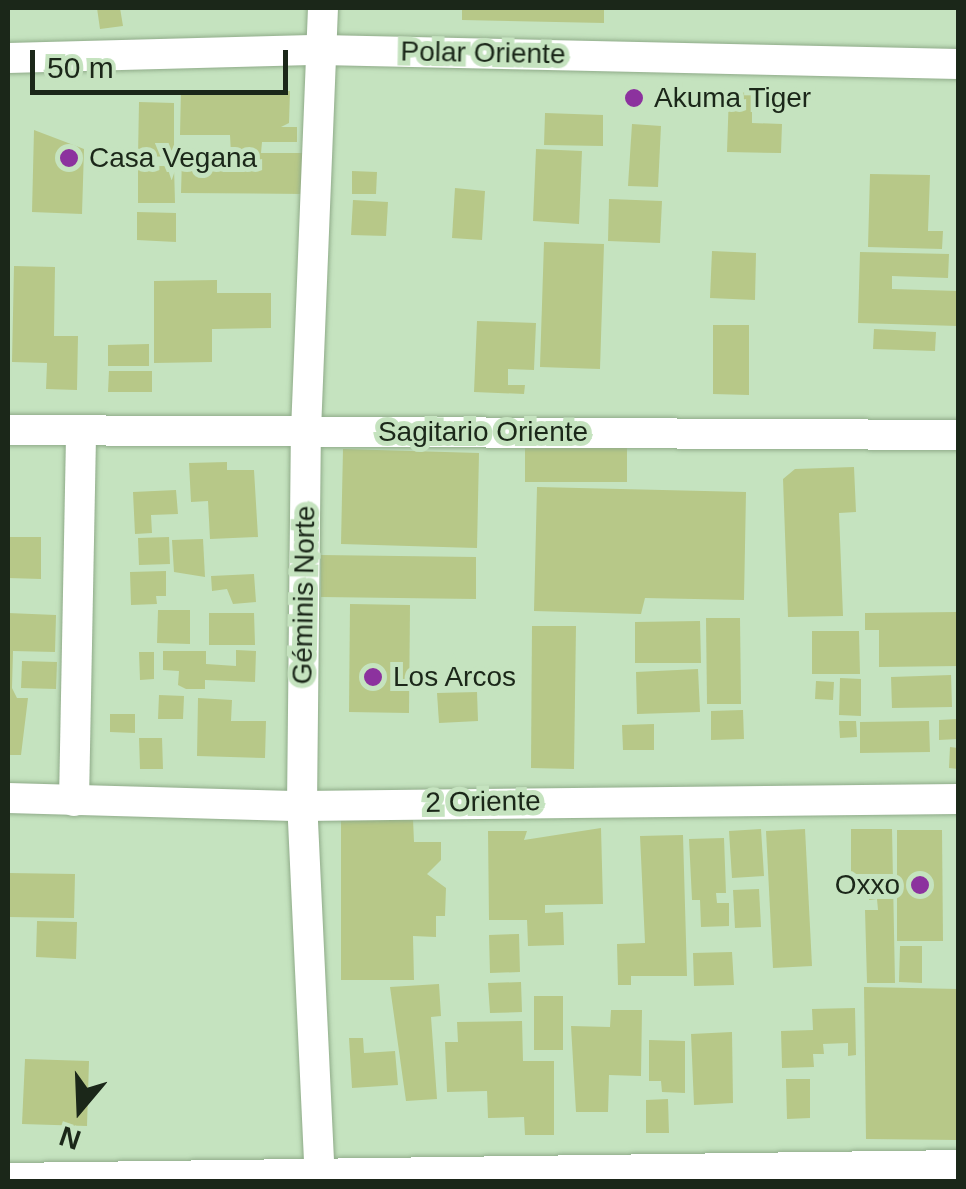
<!DOCTYPE html>
<html>
<head>
<meta charset="utf-8">
<style>
  body { margin:0 }
  #map { position:relative; width:966px; height:1189px; overflow:hidden; background:#c5e3bf; font-family:Helvetica,sans-serif }
  div>[style] { position:absolute }
  [style*='--x'] { left:calc(var(--x)*1px); top:calc(var(--y)*1px); width:calc(var(--w)*1px); rotate:calc(var(--a)*1deg) }
  .building>* { inset:0; background:#b7c888 }
  .roads { filter:drop-shadow(0 0 2px #8fab89) drop-shadow(0 0 2px #8fab89) }
  .minor>* { height:30px; margin:-15px; padding:0 15px; transform-origin:15px; border-radius:15px; background:#fff }
  .dots>* { width:28px; height:28px; translate:-50% -50%; box-sizing:border-box; border:5px solid #c5e3bf; border-radius:50% }
  span { translate:-50% -50%; white-space:nowrap; text-align:center; line-height:1.15; -webkit-text-stroke:10px #c5e3bf; paint-order:stroke }
  .street-label { font-size:28px; color:#1b2719 }
  .poi-label { font-size:28px; color:#1b2719 }
  .left { translate:0 -50%; text-align:left }
  .right { translate:-100% -50%; text-align:right }
  .frame { position:absolute; inset:0; border:10px solid #1b2719; pointer-events:none }
  .north { position:absolute; left:30px; top:1059px; width:100px; height:100px; -webkit-text-stroke:8px #c5e3bf; paint-order:stroke; rotate:199deg; font-size:28px; font-weight:700; line-height:40px; text-align:center; color:#1b2719 }
  .north::after { content:''; display:block; margin:auto; width:35px; height:45px; background:#1b2719; clip-path:polygon(50% 0,100% 100%,50% 72%,0 100%) }
  .scale { position:absolute; left:30px; top:50px; width:258px; height:45px; box-sizing:border-box; border:5px solid #1b2719; border-top:0; padding-left:12px; font-size:30px; line-height:35px; white-space:nowrap; color:#1b2719; -webkit-text-stroke:8px #c5e3bf; paint-order:stroke }
</style>
</head>
<body>
<div id="map">
  <div class="building">
    <div style="clip-path:polygon(97px 8px,120px 8px,123px 26px,100px 29px)"></div>
    <div style="clip-path:polygon(462px 8px,604px 8px,604px 23px,462px 20px)"></div>
    <div style="clip-path:polygon(181px 90px,290px 91px,289px 123px,281px 127px,297px 127px,297px 142px,262px 142px,261px 153px,305px 153px,305px 194px,181px 193px,182px 158px,231px 154px,230px 135px,180px 135px)"></div>
    <div style="clip-path:polygon(729px 92px,752px 93px,752px 123px,782px 124px,781px 153px,727px 152px)"></div>
    <div style="clip-path:polygon(139px 102px,174px 103px,174px 157px,138px 156px)"></div>
    <div style="clip-path:polygon(545px 113px,603px 115px,603px 146px,544px 145px)"></div>
    <div style="clip-path:polygon(632px 124px,661px 126px,658px 187px,628px 186px)"></div>
    <div style="clip-path:polygon(34px 130px,84px 149px,82px 214px,32px 212px)"></div>
    <div style="clip-path:polygon(536px 149px,582px 151px,579px 224px,533px 221px)"></div>
    <div style="clip-path:polygon(138px 166px,174px 166px,175px 203px,138px 203px)"></div>
    <div style="clip-path:polygon(352px 171px,377px 172px,376px 194px,352px 194px)"></div>
    <div style="clip-path:polygon(870px 174px,930px 175px,928px 231px,943px 231px,942px 249px,868px 247px)"></div>
    <div style="clip-path:polygon(455px 188px,485px 191px,482px 240px,452px 238px)"></div>
    <div style="clip-path:polygon(609px 199px,662px 201px,660px 243px,608px 241px)"></div>
    <div style="clip-path:polygon(353px 200px,388px 202px,386px 236px,351px 235px)"></div>
    <div style="clip-path:polygon(137px 212px,176px 213px,176px 242px,137px 240px)"></div>
    <div style="clip-path:polygon(544px 242px,604px 244px,600px 369px,540px 367px)"></div>
    <div style="clip-path:polygon(712px 251px,756px 253px,755px 300px,710px 298px)"></div>
    <div style="clip-path:polygon(860px 252px,949px 254px,948px 278px,892px 276px,892px 289px,958px 291px,958px 326px,858px 323px)"></div>
    <div style="clip-path:polygon(14px 266px,55px 267px,54px 336px,78px 336px,77px 390px,46px 389px,47px 363px,12px 362px)"></div>
    <div style="clip-path:polygon(217px 280px,217px 293px,271px 293px,271px 328px,212px 329px,212px 362px,154px 363px,154px 281px)"></div>
    <div style="clip-path:polygon(477px 321px,536px 323px,534px 370px,508px 369px,508px 385px,525px 385px,524px 394px,474px 392px)"></div>
    <div style="clip-path:polygon(713px 325px,749px 325px,749px 395px,713px 394px)"></div>
    <div style="clip-path:polygon(874px 329px,936px 332px,935px 351px,873px 349px)"></div>
    <div style="clip-path:polygon(149px 344px,149px 366px,108px 366px,108px 345px)"></div>
    <div style="clip-path:polygon(109px 371px,152px 371px,152px 392px,108px 392px)"></div>
    <div style="clip-path:polygon(525px 447px,627px 448px,627px 482px,525px 482px)"></div>
    <div style="clip-path:polygon(343px 449px,479px 453px,477px 548px,341px 544px)"></div>
    <div style="clip-path:polygon(227px 462px,227px 470px,254px 470px,258px 537px,210px 539px,208px 501px,191px 502px,189px 463px)"></div>
    <div style="clip-path:polygon(854px 467px,856px 512px,839px 513px,843px 616px,788px 617px,783px 479px,795px 469px)"></div>
    <div style="clip-path:polygon(537px 487px,746px 492px,744px 600px,645px 598px,641px 614px,534px 611px)"></div>
    <div style="clip-path:polygon(176px 490px,178px 514px,151px 515px,152px 533px,135px 534px,133px 492px)"></div>
    <div style="clip-path:polygon(8px 537px,41px 537px,41px 579px,8px 578px)"></div>
    <div style="clip-path:polygon(169px 537px,170px 564px,139px 565px,138px 538px)"></div>
    <div style="clip-path:polygon(203px 539px,205px 577px,174px 572px,172px 540px)"></div>
    <div style="clip-path:polygon(321px 555px,476px 557px,476px 599px,321px 597px)"></div>
    <div style="clip-path:polygon(166px 571px,166px 596px,156px 596px,157px 604px,131px 605px,130px 572px)"></div>
    <div style="clip-path:polygon(254px 574px,256px 602px,233px 604px,227px 589px,212px 591px,211px 576px)"></div>
    <div style="clip-path:polygon(350px 604px,410px 605px,409px 713px,349px 712px)"></div>
    <div style="clip-path:polygon(158px 610px,190px 610px,190px 644px,157px 643px)"></div>
    <div style="clip-path:polygon(958px 612px,958px 666px,879px 667px,879px 630px,865px 630px,865px 613px)"></div>
    <div style="clip-path:polygon(8px 613px,56px 615px,55px 652px,13px 651px,12px 688px,17px 698px,28px 698px,21px 755px,8px 755px)"></div>
    <div style="clip-path:polygon(209px 613px,254px 613px,255px 645px,209px 645px)"></div>
    <div style="clip-path:polygon(706px 618px,740px 618px,741px 704px,707px 704px)"></div>
    <div style="clip-path:polygon(700px 621px,701px 663px,635px 663px,635px 622px)"></div>
    <div style="clip-path:polygon(532px 626px,576px 626px,574px 769px,531px 768px)"></div>
    <div style="clip-path:polygon(812px 631px,859px 631px,860px 674px,812px 674px)"></div>
    <div style="clip-path:polygon(236px 650px,256px 651px,255px 682px,205px 680px,205px 689px,186px 689px,178px 685px,179px 671px,163px 670px,163px 651px,206px 651px,206px 664px,236px 666px)"></div>
    <div style="clip-path:polygon(139px 652px,154px 652px,154px 679px,140px 680px)"></div>
    <div style="clip-path:polygon(22px 661px,57px 662px,56px 689px,21px 688px)"></div>
    <div style="clip-path:polygon(698px 669px,700px 712px,637px 714px,636px 672px)"></div>
    <div style="clip-path:polygon(951px 675px,952px 707px,892px 708px,891px 677px)"></div>
    <div style="clip-path:polygon(840px 678px,861px 679px,861px 716px,839px 715px)"></div>
    <div style="clip-path:polygon(816px 681px,834px 682px,833px 700px,815px 699px)"></div>
    <div style="clip-path:polygon(477px 692px,478px 721px,439px 723px,437px 693px)"></div>
    <div style="clip-path:polygon(159px 695px,184px 696px,183px 719px,158px 719px)"></div>
    <div style="clip-path:polygon(198px 698px,232px 700px,231px 721px,266px 721px,265px 758px,197px 756px)"></div>
    <div style="clip-path:polygon(743px 710px,744px 739px,711px 740px,711px 711px)"></div>
    <div style="clip-path:polygon(110px 714px,135px 714px,135px 733px,110px 732px)"></div>
    <div style="clip-path:polygon(958px 719px,958px 739px,939px 740px,939px 720px)"></div>
    <div style="clip-path:polygon(839px 721px,856px 721px,857px 737px,840px 738px)"></div>
    <div style="clip-path:polygon(929px 721px,930px 752px,860px 753px,860px 722px)"></div>
    <div style="clip-path:polygon(654px 724px,654px 750px,623px 750px,622px 725px)"></div>
    <div style="clip-path:polygon(139px 738px,162px 738px,163px 769px,140px 769px)"></div>
    <div style="clip-path:polygon(950px 747px,958px 748px,958px 769px,949px 768px)"></div>
    <div style="clip-path:polygon(341px 819px,413px 819px,414px 842px,441px 842px,441px 860px,427px 874px,446px 888px,445px 916px,436px 916px,436px 937px,413px 936px,414px 980px,341px 980px)"></div>
    <div style="clip-path:polygon(601px 828px,603px 904px,545px 905px,545px 913px,563px 912px,564px 945px,528px 946px,527px 920px,489px 920px,488px 831px,527px 831px,524px 840px)"></div>
    <div style="clip-path:polygon(761px 829px,764px 876px,732px 878px,729px 831px)"></div>
    <div style="clip-path:polygon(805px 829px,812px 966px,773px 968px,766px 831px)"></div>
    <div style="clip-path:polygon(851px 829px,892px 829px,895px 983px,867px 983px,865px 910px,878px 910px,877px 899px,869px 900px,868px 878px,851px 878px)"></div>
    <div style="clip-path:polygon(897px 830px,942px 830px,943px 941px,897px 941px)"></div>
    <div style="clip-path:polygon(683px 835px,687px 976px,631px 976px,631px 985px,618px 985px,617px 944px,645px 943px,640px 836px)"></div>
    <div style="clip-path:polygon(724px 838px,726px 893px,716px 893px,717px 903px,729px 903px,729px 926px,701px 927px,700px 900px,692px 900px,689px 839px)"></div>
    <div style="clip-path:polygon(8px 873px,75px 874px,74px 918px,8px 917px)"></div>
    <div style="clip-path:polygon(759px 889px,761px 927px,735px 928px,733px 890px)"></div>
    <div style="clip-path:polygon(37px 921px,77px 922px,76px 959px,36px 957px)"></div>
    <div style="clip-path:polygon(519px 934px,520px 972px,490px 973px,489px 935px)"></div>
    <div style="clip-path:polygon(900px 946px,922px 946px,922px 983px,899px 982px)"></div>
    <div style="clip-path:polygon(732px 952px,734px 985px,694px 986px,693px 953px)"></div>
    <div style="clip-path:polygon(521px 982px,522px 1012px,490px 1013px,488px 983px)"></div>
    <div style="clip-path:polygon(439px 984px,441px 1016px,431px 1017px,437px 1099px,406px 1101px,390px 987px)"></div>
    <div style="clip-path:polygon(864px 987px,958px 989px,958px 1140px,866px 1139px)"></div>
    <div style="clip-path:polygon(534px 996px,563px 996px,563px 1050px,534px 1050px)"></div>
    <div style="clip-path:polygon(855px 1008px,856px 1055px,848px 1056px,848px 1043px,823px 1044px,824px 1054px,813px 1054px,814px 1067px,782px 1068px,781px 1031px,813px 1030px,812px 1009px)"></div>
    <div style="clip-path:polygon(611px 1010px,642px 1010px,641px 1076px,609px 1075px,608px 1112px,576px 1112px,571px 1026px,610px 1027px)"></div>
    <div style="clip-path:polygon(522px 1021px,523px 1061px,554px 1061px,554px 1135px,525px 1135px,524px 1117px,488px 1118px,487px 1091px,447px 1092px,445px 1042px,458px 1042px,457px 1022px)"></div>
    <div style="clip-path:polygon(732px 1032px,733px 1103px,694px 1105px,691px 1034px)"></div>
    <div style="clip-path:polygon(349px 1038px,363px 1038px,364px 1053px,395px 1051px,398px 1085px,352px 1088px)"></div>
    <div style="clip-path:polygon(649px 1040px,685px 1041px,685px 1093px,662px 1092px,661px 1081px,649px 1081px)"></div>
    <div style="clip-path:polygon(25px 1059px,89px 1061px,87px 1126px,22px 1124px)"></div>
    <div style="clip-path:polygon(786px 1079px,810px 1079px,810px 1118px,787px 1119px)"></div>
    <div style="clip-path:polygon(668px 1099px,669px 1133px,646px 1133px,646px 1100px)"></div>
  </div>
  <div class="roads">
    <div class="minor">
      <div style="--x:8;--y:58;--w:313;--a:-1.5"></div>
      <div style="--x:321;--y:50;--w:637;--a:1.26"></div>
      <div style="--x:8;--y:430;--w:950;--a:0.3"></div>
      <div style="--x:8;--y:798;--w:294;--a:1.6"></div>
      <div style="--x:302;--y:806;--w:656;--a:-0.61"></div>
      <div style="--x:74;--y:801;--w:370;--a:-88.9"></div>
      <div style="--x:8;--y:1178;--w:950;--a:-0.78"></div>
      <div style="--x:320;--y:1182;--w:376;--a:-92.7"></div>
      <div style="--x:302;--y:806;--w:375;--a:-89.4"></div>
      <div style="--x:306;--y:431;--w:423;--a:-87.7"></div>
    </div>
  </div>
  <div class="dots">
    <div style="left:634px;top:98px;background:#8c329e"></div>
    <div style="left:69px;top:158px;background:#8c329e"></div>
    <div style="left:373px;top:677px;background:#8c329e"></div>
    <div style="left:920px;top:885px;background:#8c329e"></div>
  </div>
  <div class="street-label">
    <span style="left:483px;top:53px;rotate:1deg">Polar Oriente</span>
    <span style="left:483px;top:432px">Sagitario Oriente</span>
    <span style="left:304px;top:595px;rotate:-89deg">Géminis Norte</span>
    <span style="left:483px;top:802px;rotate:-1deg">2 Oriente</span>
  </div>
  <div class="poi-label">
    <span class="left" style="left:654px;top:98px">Akuma Tiger</span>
    <span class="left" style="left:89px;top:158px">Casa Vegana</span>
    <span class="left" style="left:393px;top:677px">Los Arcos</span>
    <span class="right" style="left:900px;top:885px">Oxxo</span>
  </div>
  <div class="frame"></div>
  <div class="north">N</div>
  <div class="scale">50 m</div>
</div>
</body>
</html>
